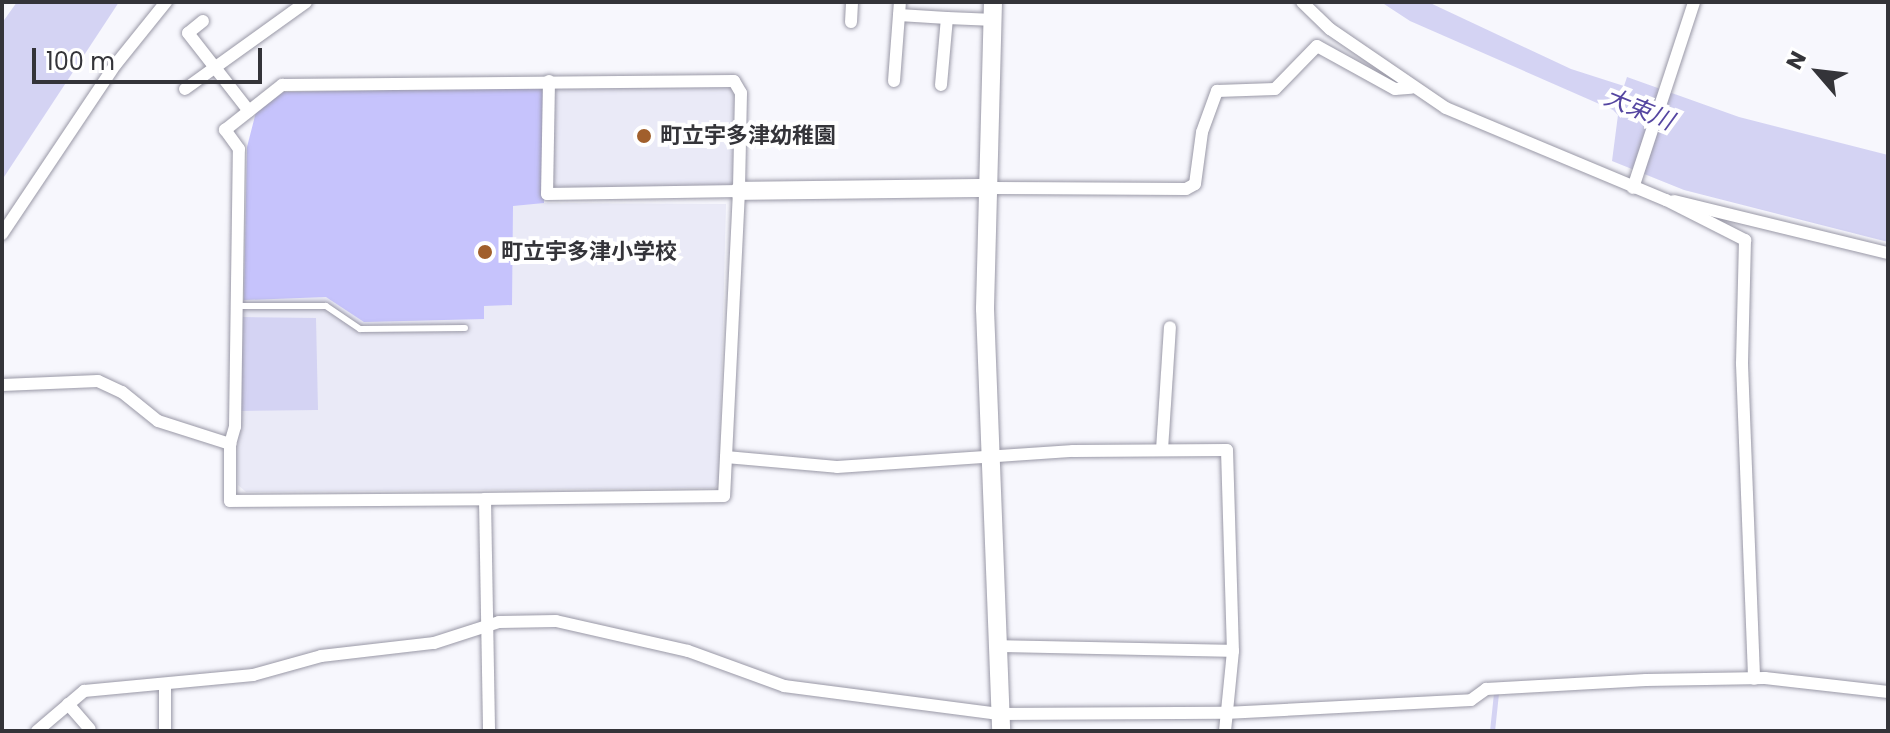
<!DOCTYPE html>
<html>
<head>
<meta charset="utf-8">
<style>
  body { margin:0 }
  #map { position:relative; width:1890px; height:733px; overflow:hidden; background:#f7f7fd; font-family:Poppins,"Noto Sans JP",sans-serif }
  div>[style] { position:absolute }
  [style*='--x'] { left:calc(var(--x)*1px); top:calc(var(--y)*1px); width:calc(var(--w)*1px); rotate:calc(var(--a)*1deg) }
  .built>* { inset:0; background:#eaeaf7 }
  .green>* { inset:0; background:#c6c3fc }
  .water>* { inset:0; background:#d4d3f3 }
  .stream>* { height:5px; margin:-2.5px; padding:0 2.5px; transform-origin:2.5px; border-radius:2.5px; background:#d4d3f3 }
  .roads { filter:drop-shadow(0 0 2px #9998a6) drop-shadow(0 0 2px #9998a6) }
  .lane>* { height:6px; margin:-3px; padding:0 3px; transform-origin:3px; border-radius:3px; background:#fff }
  .street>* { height:12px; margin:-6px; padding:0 6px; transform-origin:6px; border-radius:6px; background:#fff }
  .secondary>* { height:18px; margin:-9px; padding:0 9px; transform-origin:9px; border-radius:9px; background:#fff }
  .dots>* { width:22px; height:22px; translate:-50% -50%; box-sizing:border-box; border:4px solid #fff; border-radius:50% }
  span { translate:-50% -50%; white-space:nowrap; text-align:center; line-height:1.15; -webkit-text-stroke:8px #fff; paint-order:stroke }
  .poi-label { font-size:22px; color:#343439; font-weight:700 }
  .left { translate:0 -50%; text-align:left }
  .water-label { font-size:24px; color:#5546a1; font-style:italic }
  .frame { position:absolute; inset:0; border:4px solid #343439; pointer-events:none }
  .north { position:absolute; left:1778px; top:32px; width:80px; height:80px; -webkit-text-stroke:6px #fff; paint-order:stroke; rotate:298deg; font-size:22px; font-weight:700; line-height:32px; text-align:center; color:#343439 }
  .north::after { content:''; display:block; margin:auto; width:28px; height:36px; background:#343439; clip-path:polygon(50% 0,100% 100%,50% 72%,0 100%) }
  .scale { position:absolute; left:32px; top:48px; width:230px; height:36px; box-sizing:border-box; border:4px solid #343439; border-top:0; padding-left:10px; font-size:24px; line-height:28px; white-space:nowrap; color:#343439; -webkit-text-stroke:6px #fff; paint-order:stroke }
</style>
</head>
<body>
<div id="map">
  <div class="built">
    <div style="clip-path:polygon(727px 85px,735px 91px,734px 181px,725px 189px,552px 189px,555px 88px)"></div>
    <div style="clip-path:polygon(543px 87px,544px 203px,726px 204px,719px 483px,715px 488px,246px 492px,238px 485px,237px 459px,247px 147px,283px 92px)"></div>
  </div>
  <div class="green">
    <div style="clip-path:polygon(543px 87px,544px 203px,513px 206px,512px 305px,484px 306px,484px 319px,364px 322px,326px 297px,244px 300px,247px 147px,256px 112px,283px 92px)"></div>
  </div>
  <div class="water">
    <div style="clip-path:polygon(17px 2px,119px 2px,2px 180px,2px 23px)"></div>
    <div style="clip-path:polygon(1381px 2px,1428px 2px,1571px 69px,1624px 86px,1627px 77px,1739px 117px,1888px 155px,1888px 242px,1684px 190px,1612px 161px,1618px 115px,1613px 110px,1410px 21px)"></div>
    <div style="clip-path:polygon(243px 317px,316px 318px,318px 410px,241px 411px)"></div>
  </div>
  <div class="stream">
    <div style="--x:1492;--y:731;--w:39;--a:-84"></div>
  </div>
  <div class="roads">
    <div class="lane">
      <div style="--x:237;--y:306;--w:89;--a:0"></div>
      <div style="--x:326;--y:306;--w:41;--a:34.1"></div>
      <div style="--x:360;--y:329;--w:105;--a:-0.5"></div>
    </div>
    <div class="street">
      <div style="--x:1302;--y:2;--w:39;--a:44"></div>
      <div style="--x:1330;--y:29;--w:140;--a:34.3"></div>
      <div style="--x:1446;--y:108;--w:238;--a:22.7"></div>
      <div style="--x:1666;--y:200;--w:89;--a:26.9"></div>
      <div style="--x:1745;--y:240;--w:124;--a:91.4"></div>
      <div style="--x:1742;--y:364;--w:315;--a:87.8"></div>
      <div style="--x:899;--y:15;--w:48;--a:3.6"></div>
      <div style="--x:203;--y:21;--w:19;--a:141"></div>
      <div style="--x:188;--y:33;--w:99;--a:52"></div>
      <div style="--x:851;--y:22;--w:20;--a:-87"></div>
      <div style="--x:549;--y:81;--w:113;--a:91"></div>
      <div style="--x:547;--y:194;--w:192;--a:-0.9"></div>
      <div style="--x:894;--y:81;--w:79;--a:-85.7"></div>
      <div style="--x:941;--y:85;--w:67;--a:-84.9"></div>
      <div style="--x:947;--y:18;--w:48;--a:2.4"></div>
      <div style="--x:185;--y:89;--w:149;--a:-35.7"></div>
      <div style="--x:990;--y:188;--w:196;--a:0.3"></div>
      <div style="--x:1186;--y:189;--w:10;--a:-29"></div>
      <div style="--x:1195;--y:184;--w:52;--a:-82.3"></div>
      <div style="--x:1202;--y:132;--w:44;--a:-69.9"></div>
      <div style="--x:1217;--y:91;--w:58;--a:-2"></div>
      <div style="--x:1275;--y:89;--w:60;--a:-45.7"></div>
      <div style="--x:1317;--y:46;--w:89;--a:28.9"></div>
      <div style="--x:1395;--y:89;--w:16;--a:-4"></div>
      <div style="--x:1633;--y:188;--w:196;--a:-71.8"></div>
      <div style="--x:1674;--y:201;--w:220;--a:13.7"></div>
      <div style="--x:2;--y:234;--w:205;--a:-56.2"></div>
      <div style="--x:116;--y:64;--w:80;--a:-51.1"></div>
      <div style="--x:2;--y:385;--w:96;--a:-2.4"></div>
      <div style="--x:98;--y:381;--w:26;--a:25"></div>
      <div style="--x:122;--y:392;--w:46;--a:38.9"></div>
      <div style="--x:158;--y:421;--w:76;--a:17.7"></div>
      <div style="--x:230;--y:444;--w:57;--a:90"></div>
      <div style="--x:230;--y:501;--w:255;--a:-0.4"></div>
      <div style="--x:485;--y:499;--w:232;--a:89"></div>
      <div style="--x:230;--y:444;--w:18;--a:-74"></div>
      <div style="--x:235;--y:427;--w:278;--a:-89.2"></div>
      <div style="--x:239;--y:149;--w:24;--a:-126"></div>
      <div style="--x:225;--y:130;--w:73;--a:-38.3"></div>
      <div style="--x:282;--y:85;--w:452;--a:-0.5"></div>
      <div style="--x:734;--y:81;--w:14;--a:60"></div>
      <div style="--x:741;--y:93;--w:98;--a:91.2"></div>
      <div style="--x:739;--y:191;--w:305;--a:92.8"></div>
      <div style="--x:724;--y:496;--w:239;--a:179.3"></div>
      <div style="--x:1162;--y:450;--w:123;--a:-86.3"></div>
      <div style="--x:726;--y:457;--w:111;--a:5.1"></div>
      <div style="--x:837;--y:467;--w:237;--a:-3.9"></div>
      <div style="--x:1073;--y:451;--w:154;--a:-0.4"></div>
      <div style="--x:1227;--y:450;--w:201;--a:88.3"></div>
      <div style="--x:1233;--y:651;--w:80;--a:95.7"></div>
      <div style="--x:996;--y:646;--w:237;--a:1.2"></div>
      <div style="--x:68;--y:704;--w:33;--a:49"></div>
      <div style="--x:37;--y:731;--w:62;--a:-40.4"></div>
      <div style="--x:84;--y:691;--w:170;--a:-5.4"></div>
      <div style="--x:253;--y:675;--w:71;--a:-15.6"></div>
      <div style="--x:321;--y:656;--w:114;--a:-6.6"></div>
      <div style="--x:434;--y:643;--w:68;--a:-17.9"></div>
      <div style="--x:499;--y:622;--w:57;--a:-1"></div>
      <div style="--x:556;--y:621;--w:135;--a:12.8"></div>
      <div style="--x:688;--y:651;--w:102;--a:20"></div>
      <div style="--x:784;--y:686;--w:217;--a:7.4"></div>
      <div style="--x:999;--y:714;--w:226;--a:-0.3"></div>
      <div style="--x:1225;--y:713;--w:246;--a:-3"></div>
      <div style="--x:1471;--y:700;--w:19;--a:-36"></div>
      <div style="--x:1486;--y:689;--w:160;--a:-3.2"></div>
      <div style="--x:1646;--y:680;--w:119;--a:-1"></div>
      <div style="--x:1765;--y:678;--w:124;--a:6.5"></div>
      <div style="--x:165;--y:731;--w:45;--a:-90"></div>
    </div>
    <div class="secondary">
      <div style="--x:993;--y:2;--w:307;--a:91.5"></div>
      <div style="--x:985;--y:309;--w:422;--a:87.8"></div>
      <div style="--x:739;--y:191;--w:251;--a:-0.7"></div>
    </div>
  </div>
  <div class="dots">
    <div style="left:644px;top:136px;background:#a15f2c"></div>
    <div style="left:485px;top:252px;background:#a15f2c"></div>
  </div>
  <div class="poi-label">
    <span class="left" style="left:660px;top:136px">町立宇多津幼稚園</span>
    <span class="left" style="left:501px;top:252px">町立宇多津小学校</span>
  </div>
  <div class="water-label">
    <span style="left:1639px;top:109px;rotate:22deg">大束川</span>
  </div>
  <div class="frame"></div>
  <div class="north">N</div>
  <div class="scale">100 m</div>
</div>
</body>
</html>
